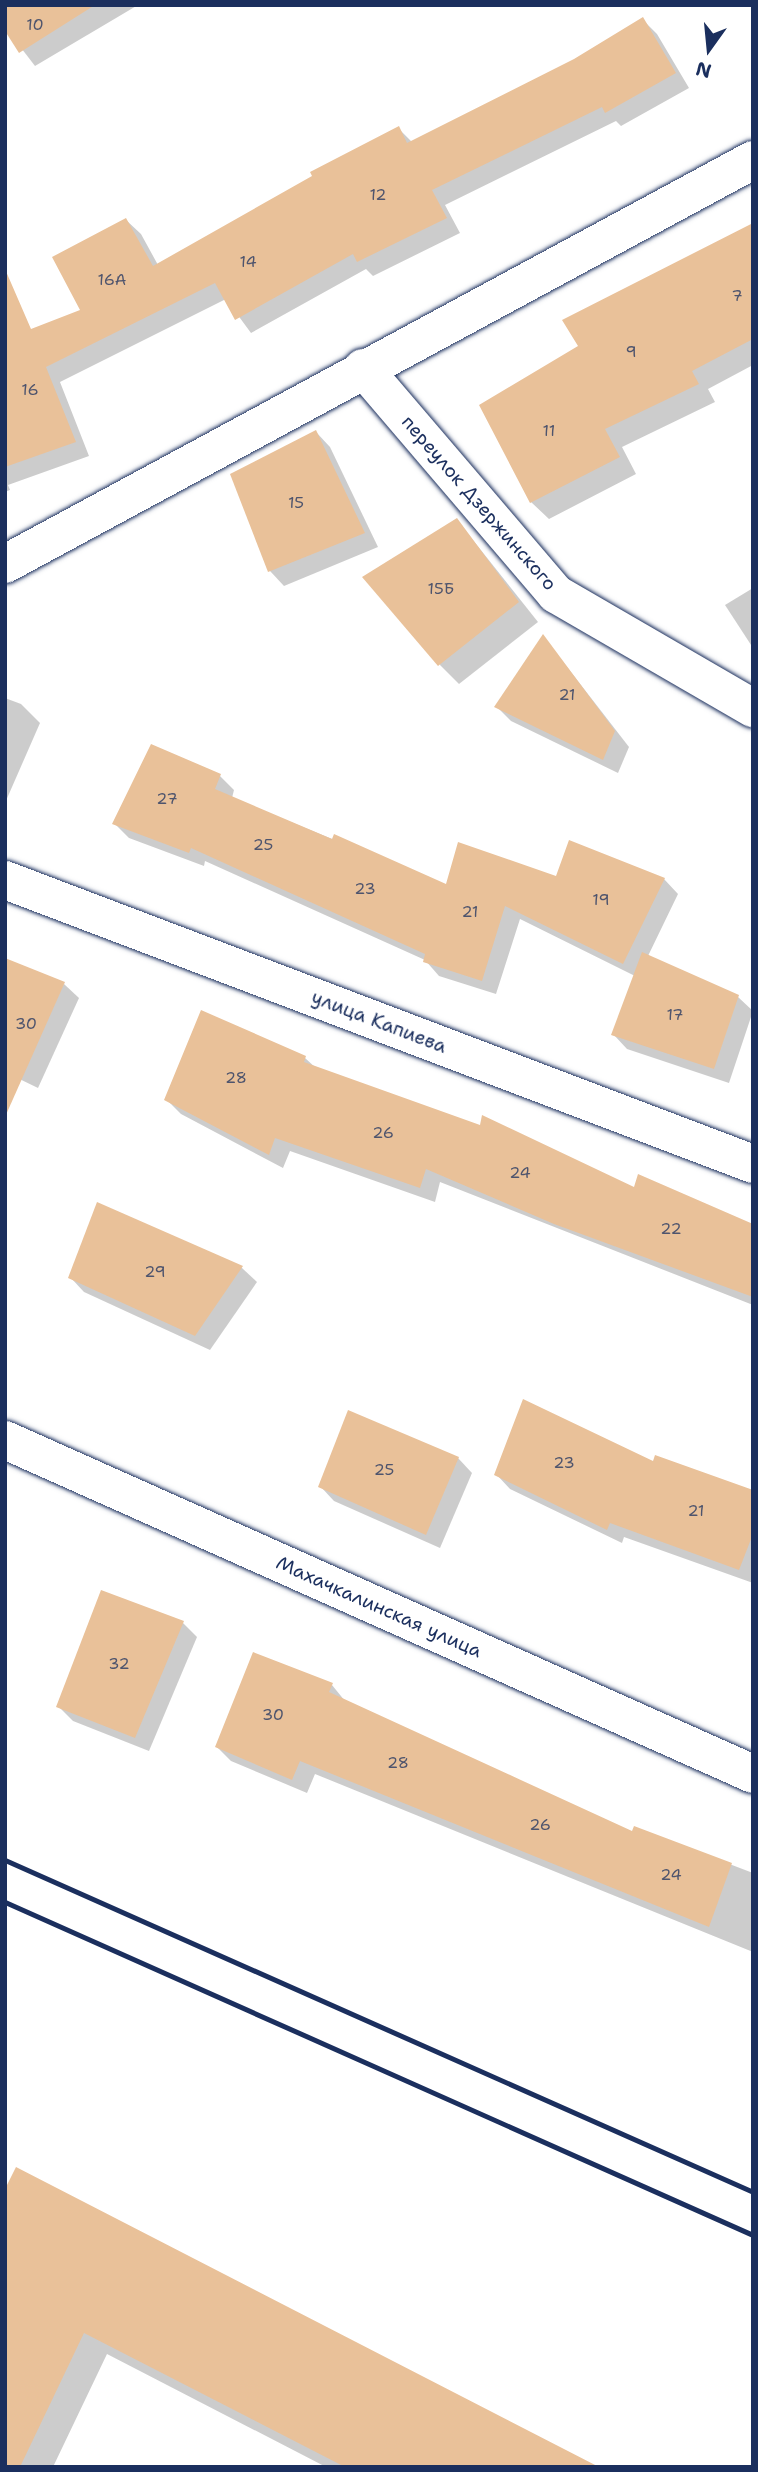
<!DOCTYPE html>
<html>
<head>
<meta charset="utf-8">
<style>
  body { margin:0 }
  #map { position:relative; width:758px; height:2472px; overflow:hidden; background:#fff; font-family:"Shantell Sans",sans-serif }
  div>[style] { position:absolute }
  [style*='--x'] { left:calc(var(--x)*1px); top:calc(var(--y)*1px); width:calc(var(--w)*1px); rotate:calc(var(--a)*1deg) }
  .shadow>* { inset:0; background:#0003 }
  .building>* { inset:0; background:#e9c199 }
  .roads { filter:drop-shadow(0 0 2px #1b2f5e) drop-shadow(0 0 2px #1b2f5e) }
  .minor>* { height:38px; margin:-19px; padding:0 19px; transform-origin:19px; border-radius:19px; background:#fff }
  .rail>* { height:5px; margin:-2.5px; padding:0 2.5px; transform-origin:2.5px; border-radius:2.5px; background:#1b2f5e }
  span { translate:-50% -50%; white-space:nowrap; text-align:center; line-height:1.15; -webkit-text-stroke:5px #fff; paint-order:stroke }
  .number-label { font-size:16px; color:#4e546d }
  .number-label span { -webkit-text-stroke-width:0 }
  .street-label { font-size:19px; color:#1b2f5e }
  .frame { position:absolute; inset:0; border:7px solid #1b2f5e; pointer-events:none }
  .north { position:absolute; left:674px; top:14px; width:70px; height:70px; -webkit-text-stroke:5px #fff; paint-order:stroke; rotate:195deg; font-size:19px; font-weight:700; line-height:28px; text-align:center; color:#1b2f5e }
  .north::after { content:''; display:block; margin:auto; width:24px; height:32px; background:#1b2f5e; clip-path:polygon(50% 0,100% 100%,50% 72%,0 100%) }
</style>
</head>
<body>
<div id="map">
  <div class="shadow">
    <div style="clip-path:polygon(5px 5px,138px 5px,35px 66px,5px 27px)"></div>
    <div style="clip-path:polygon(642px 19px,657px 34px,689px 88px,621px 126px,616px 121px,445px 205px,460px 233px,373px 276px,366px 269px,251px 333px,226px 299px,60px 382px,89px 456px,8px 485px,10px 490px,5px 492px,5px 342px,82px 311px,126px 220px,141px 234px,158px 265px,398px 128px,412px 142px,575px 60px)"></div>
    <div style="clip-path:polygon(753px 226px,753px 365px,708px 389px,715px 402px,622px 447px,636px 474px,549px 519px,531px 502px,580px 346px)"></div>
    <div style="clip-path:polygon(316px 432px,330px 447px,378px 547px,284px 586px,270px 571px)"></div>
    <div style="clip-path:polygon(457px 520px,538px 622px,459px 684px,440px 665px)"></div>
    <div style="clip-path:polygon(753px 588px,753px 648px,725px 605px)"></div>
    <div style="clip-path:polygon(543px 636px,629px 747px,618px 773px,511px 721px,497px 707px)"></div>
    <div style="clip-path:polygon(5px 698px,21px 704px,40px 723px,5px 803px)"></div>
    <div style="clip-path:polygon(220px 776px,234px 790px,232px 798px,447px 886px,557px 878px,664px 879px,678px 894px,648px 956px,738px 997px,753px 1011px,729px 1083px,627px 1049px,613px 1034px,635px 976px,520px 919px,496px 994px,439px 976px,425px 960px,205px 861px,204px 866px,129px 838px,114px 823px)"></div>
    <div style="clip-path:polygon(64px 984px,79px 998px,38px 1088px,5px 1072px)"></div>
    <div style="clip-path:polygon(202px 1012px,305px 1058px,316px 1068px,635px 1189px,753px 1227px,753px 1305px,440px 1182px,435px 1202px,290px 1151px,283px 1168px,181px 1114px,167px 1100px)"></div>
    <div style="clip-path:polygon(98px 1205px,242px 1268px,257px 1282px,210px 1350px,84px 1292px,70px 1277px)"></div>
    <div style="clip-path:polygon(458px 1458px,472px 1473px,440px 1548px,334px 1501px,320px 1486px)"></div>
    <div style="clip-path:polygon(654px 1463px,753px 1492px,753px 1583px,624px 1537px,622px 1543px,510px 1489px,496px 1474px)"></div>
    <div style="clip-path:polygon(183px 1623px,197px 1637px,149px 1751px,73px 1721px,58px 1706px)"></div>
    <div style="clip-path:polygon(332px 1685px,345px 1701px,633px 1833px,635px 1828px,753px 1873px,753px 1952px,315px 1774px,307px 1793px,231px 1761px,217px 1747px)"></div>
    <div style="clip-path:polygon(5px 2195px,595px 2467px,326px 2467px,107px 2354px,53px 2467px,5px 2467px)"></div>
  </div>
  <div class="building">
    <div style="clip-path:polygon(5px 5px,95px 5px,19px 53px,5px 31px)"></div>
    <div style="clip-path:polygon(643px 17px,676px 73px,605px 113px,602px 107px,432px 190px,447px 218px,357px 262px,353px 254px,235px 320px,215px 283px,46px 367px,76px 442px,5px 467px,5px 269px,31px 329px,80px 310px,52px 257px,126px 218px,153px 266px,312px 176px,310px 172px,399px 126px,407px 143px,574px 59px)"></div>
    <div style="clip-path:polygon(753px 223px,753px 339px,692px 371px,699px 384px,605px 429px,620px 457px,530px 503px,479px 405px,578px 346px,562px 320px)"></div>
    <div style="clip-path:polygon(316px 430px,365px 533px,268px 572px,230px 474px)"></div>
    <div style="clip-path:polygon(457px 518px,519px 602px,438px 666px,362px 577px)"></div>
    <div style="clip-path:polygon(543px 634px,615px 731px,603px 760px,494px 707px)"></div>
    <div style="clip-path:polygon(151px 744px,221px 774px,215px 789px,332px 839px,334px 834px,446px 884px,458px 842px,556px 876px,569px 840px,665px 878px,623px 964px,505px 906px,482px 981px,423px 962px,425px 954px,191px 848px,189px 853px,112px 824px)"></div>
    <div style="clip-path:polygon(642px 952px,739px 995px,714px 1069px,611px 1035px)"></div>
    <div style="clip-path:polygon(5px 958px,65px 982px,5px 1117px)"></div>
    <div style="clip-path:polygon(201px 1010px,306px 1056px,304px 1062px,480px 1125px,482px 1115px,634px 1187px,638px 1174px,753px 1224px,753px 1297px,554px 1224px,426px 1169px,420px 1188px,275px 1138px,269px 1155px,164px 1100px)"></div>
    <div style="clip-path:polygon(97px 1202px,243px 1266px,195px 1336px,68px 1278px)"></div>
    <div style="clip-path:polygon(523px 1399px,653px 1461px,655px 1455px,753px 1490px,753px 1534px,739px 1570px,610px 1523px,607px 1530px,494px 1475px)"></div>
    <div style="clip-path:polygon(348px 1410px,459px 1457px,426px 1535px,318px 1487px)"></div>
    <div style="clip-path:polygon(101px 1590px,184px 1621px,135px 1738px,56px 1707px)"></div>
    <div style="clip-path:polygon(253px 1652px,333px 1683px,329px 1692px,632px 1831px,634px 1826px,732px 1863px,709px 1927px,300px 1761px,292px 1780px,215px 1747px)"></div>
    <div style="clip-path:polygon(16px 2167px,599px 2467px,345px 2467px,84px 2333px,20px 2467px,5px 2467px,5px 2189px)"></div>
  </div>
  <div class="roads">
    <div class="minor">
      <div style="--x:363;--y:368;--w:297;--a:49.5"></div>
      <div style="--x:556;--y:594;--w:228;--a:30.1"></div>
      <div style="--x:5;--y:564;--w:850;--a:-28.37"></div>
      <div style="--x:5;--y:880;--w:800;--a:20.79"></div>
      <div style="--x:5;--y:1440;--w:819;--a:24.06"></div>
    </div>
  </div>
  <div class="rail">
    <div style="--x:5;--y:1860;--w:818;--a:23.93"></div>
    <div style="--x:5;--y:1902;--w:819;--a:24"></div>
  </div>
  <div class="number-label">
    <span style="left:35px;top:25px">10</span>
    <span style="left:378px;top:195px">12</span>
    <span style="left:248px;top:262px">14</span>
    <span style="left:112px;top:280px">16А</span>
    <span style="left:737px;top:296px">7</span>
    <span style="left:631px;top:352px">9</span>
    <span style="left:30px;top:390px">16</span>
    <span style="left:549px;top:431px">11</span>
    <span style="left:296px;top:503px">15</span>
    <span style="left:441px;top:589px">15Б</span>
    <span style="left:567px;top:695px">21</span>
    <span style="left:167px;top:799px">27</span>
    <span style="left:263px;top:845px">25</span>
    <span style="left:365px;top:889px">23</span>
    <span style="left:601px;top:900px">19</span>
    <span style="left:470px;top:912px">21</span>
    <span style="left:675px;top:1015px">17</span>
    <span style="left:26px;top:1024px">30</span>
    <span style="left:236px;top:1078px">28</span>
    <span style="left:383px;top:1133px">26</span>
    <span style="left:520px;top:1173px">24</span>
    <span style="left:671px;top:1229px">22</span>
    <span style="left:155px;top:1272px">29</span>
    <span style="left:564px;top:1463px">23</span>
    <span style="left:384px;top:1470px">25</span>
    <span style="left:696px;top:1511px">21</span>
    <span style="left:119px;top:1664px">32</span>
    <span style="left:273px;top:1715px">30</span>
    <span style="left:398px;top:1763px">28</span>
    <span style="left:540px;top:1825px">26</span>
    <span style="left:671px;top:1875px">24</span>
  </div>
  <div class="street-label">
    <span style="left:479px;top:503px;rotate:49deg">переулок Дзержинского</span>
    <span style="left:379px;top:1022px;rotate:21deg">улица Капиева</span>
    <span style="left:379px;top:1607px;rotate:24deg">Махачкалинская улица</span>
  </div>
  <div class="frame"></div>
  <div class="north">N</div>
</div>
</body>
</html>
